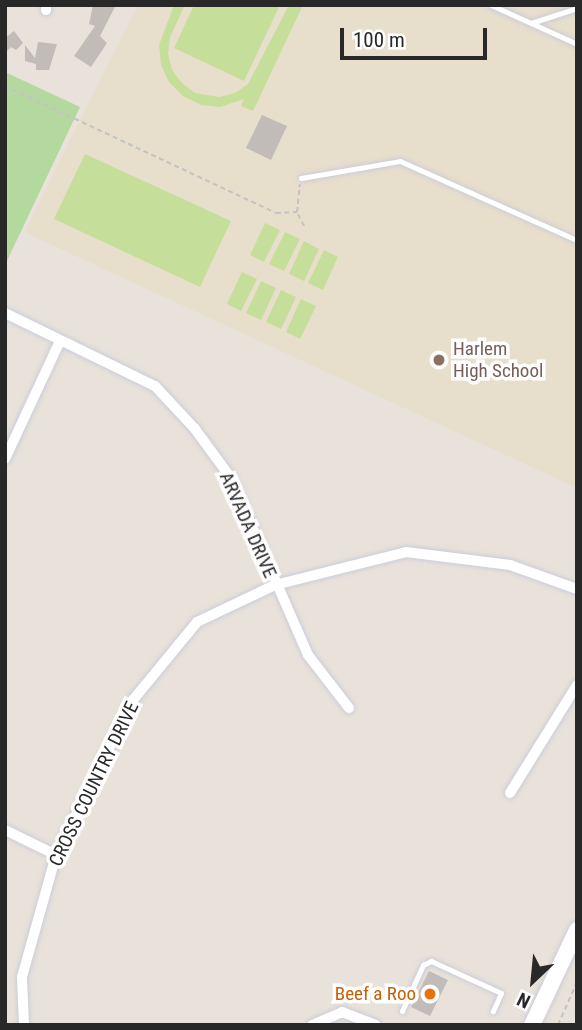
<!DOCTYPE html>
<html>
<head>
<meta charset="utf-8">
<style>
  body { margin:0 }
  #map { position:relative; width:582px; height:1030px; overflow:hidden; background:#e9e2db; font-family:"Roboto Condensed",sans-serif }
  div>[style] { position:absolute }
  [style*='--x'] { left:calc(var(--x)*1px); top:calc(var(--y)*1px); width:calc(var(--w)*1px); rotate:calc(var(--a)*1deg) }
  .education>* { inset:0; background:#e8decc }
  .green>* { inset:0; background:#b4d99e }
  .pitch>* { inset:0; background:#c5df9b }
  .building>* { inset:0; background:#c1bcb8 }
  .path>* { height:2px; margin-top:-1px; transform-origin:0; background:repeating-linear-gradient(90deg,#c3c3c3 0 5px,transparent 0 8.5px) }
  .roads { filter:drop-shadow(0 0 2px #cacdd8) drop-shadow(0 0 2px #cacdd8) }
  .service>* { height:5px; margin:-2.5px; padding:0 2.5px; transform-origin:2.5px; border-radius:2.5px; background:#fff }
  .minor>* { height:10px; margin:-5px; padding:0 5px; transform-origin:5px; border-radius:5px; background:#fff }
  .secondary>* { height:16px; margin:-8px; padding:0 8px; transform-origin:8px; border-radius:8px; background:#fff }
  .dots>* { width:19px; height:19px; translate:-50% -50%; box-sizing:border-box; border:4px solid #fff; border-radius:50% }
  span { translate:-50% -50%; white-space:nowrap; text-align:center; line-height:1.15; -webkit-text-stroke:7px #fff; paint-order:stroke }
  .education-label { font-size:19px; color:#785e54 }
  .left { translate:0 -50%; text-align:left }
  .street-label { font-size:19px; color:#282828 }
  .food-label { font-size:19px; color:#c56008 }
  .right { translate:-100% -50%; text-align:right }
  .frame { position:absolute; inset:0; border:7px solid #282828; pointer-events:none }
  .north { position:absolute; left:498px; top:946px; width:70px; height:70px; -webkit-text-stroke:5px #fff; paint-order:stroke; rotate:206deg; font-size:19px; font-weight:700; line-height:28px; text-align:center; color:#282828 }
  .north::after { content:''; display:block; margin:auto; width:24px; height:32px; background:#282828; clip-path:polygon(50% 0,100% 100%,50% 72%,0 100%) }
  .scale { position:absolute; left:340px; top:28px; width:147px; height:32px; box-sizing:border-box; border:4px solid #282828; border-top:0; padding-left:9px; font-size:21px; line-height:24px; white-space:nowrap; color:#282828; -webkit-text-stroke:5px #fff; paint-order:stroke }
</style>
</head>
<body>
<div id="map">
  <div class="education">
    <div style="clip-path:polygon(138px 5px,577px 5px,577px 488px,24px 232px)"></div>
  </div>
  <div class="green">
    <div style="clip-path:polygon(5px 72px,80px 107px,5px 265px)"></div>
  </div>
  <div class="pitch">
    <div style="clip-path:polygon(174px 5px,185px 5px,170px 37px,168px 54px,172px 70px,182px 83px,195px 93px,219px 97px,235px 93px,248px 84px,289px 5px,303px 5px,253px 111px,241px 106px,244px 99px,220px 107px,201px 105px,183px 96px,169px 82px,161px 65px,159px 45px)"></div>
    <div style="clip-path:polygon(194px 5px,280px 5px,244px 81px,174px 48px)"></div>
    <div style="clip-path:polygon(85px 154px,231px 221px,200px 287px,54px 219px)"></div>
    <div style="clip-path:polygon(265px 223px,280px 230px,264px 262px,250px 255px)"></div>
    <div style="clip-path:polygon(285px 232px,300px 239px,284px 271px,269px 264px)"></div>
    <div style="clip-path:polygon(304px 241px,319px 249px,304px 281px,289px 274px)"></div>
    <div style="clip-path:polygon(324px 250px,338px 257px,323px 290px,308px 283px)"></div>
    <div style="clip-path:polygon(242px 272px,257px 279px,241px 311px,227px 304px)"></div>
    <div style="clip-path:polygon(261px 281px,276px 288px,261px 320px,246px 313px)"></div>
    <div style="clip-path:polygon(281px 290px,296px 297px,281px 329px,266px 322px)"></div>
    <div style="clip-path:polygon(301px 299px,316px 306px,300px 339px,286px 332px)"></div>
  </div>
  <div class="building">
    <div style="clip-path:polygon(93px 5px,116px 5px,100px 36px,107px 43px,91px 67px,74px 56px,95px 26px,89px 24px)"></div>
    <div style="clip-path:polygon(14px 31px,23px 43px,16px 50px,11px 47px,5px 53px,5px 38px)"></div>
    <div style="clip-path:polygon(38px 42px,57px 44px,49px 70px,36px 70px,36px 64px,25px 61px,25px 45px,35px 58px)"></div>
    <div style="clip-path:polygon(262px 115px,287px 126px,271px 160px,246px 148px)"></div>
    <div style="clip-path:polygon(429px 971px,448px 980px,430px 1016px,411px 1007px)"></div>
  </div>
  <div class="path">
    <div style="--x:5;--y:86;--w:299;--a:25.1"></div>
    <div style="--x:276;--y:213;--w:21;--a:-3"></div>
    <div style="--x:297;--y:212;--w:28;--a:-84"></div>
    <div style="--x:298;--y:214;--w:16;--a:63"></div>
    <div style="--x:558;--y:1025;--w:47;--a:-66.2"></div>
  </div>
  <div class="roads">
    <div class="service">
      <div style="--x:491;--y:5;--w:94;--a:24.4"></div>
      <div style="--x:531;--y:23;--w:48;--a:-18.1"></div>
      <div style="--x:301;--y:178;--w:100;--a:-9.7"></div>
      <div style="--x:400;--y:161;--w:194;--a:24.1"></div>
      <div style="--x:402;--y:1011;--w:51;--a:-65.5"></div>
      <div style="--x:423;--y:965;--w:9;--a:-27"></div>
      <div style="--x:431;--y:961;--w:77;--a:24.6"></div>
      <div style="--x:501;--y:993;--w:20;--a:114"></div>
    </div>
    <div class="minor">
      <div style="--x:46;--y:5;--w:5;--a:90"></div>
      <div style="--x:5;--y:313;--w:167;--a:26"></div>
      <div style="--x:155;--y:386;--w:59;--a:47.1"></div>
      <div style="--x:195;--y:429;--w:61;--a:53.7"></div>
      <div style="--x:231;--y:478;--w:193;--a:66.5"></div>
      <div style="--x:308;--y:655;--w:67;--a:52.3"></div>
      <div style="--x:5;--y:459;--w:130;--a:-65"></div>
      <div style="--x:510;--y:793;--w:127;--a:-58.2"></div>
      <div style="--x:5;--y:830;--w:57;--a:26.1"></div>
      <div style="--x:24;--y:1025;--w:48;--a:-92.4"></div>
      <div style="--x:22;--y:977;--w:127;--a:-74.4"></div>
      <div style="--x:56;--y:855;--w:173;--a:-63.6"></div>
      <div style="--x:133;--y:700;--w:101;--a:-50.6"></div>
      <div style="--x:197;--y:622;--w:86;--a:-25.4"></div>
      <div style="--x:275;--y:585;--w:135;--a:-14.1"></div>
      <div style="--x:406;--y:552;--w:105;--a:7.1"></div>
      <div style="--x:510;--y:565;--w:71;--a:19.7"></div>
      <div style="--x:312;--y:1025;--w:33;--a:-23"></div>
      <div style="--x:342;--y:1012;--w:36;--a:21"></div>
    </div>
    <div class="secondary">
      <div style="--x:532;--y:1025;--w:105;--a:-64.7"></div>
    </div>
  </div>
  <div class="dots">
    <div style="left:439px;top:360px;background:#8d6e63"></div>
    <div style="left:430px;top:994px;background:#e8710a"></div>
  </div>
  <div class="education-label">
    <span class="left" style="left:453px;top:360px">Harlem<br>High School</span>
  </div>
  <div class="street-label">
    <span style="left:248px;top:525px;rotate:66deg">ARVADA DRIVE</span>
    <span style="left:94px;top:784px;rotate:-64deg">CROSS COUNTRY DRIVE</span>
  </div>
  <div class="food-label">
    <span class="right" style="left:416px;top:994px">Beef a Roo</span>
  </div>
  <div class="frame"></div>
  <div class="north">N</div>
  <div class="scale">100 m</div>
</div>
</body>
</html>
